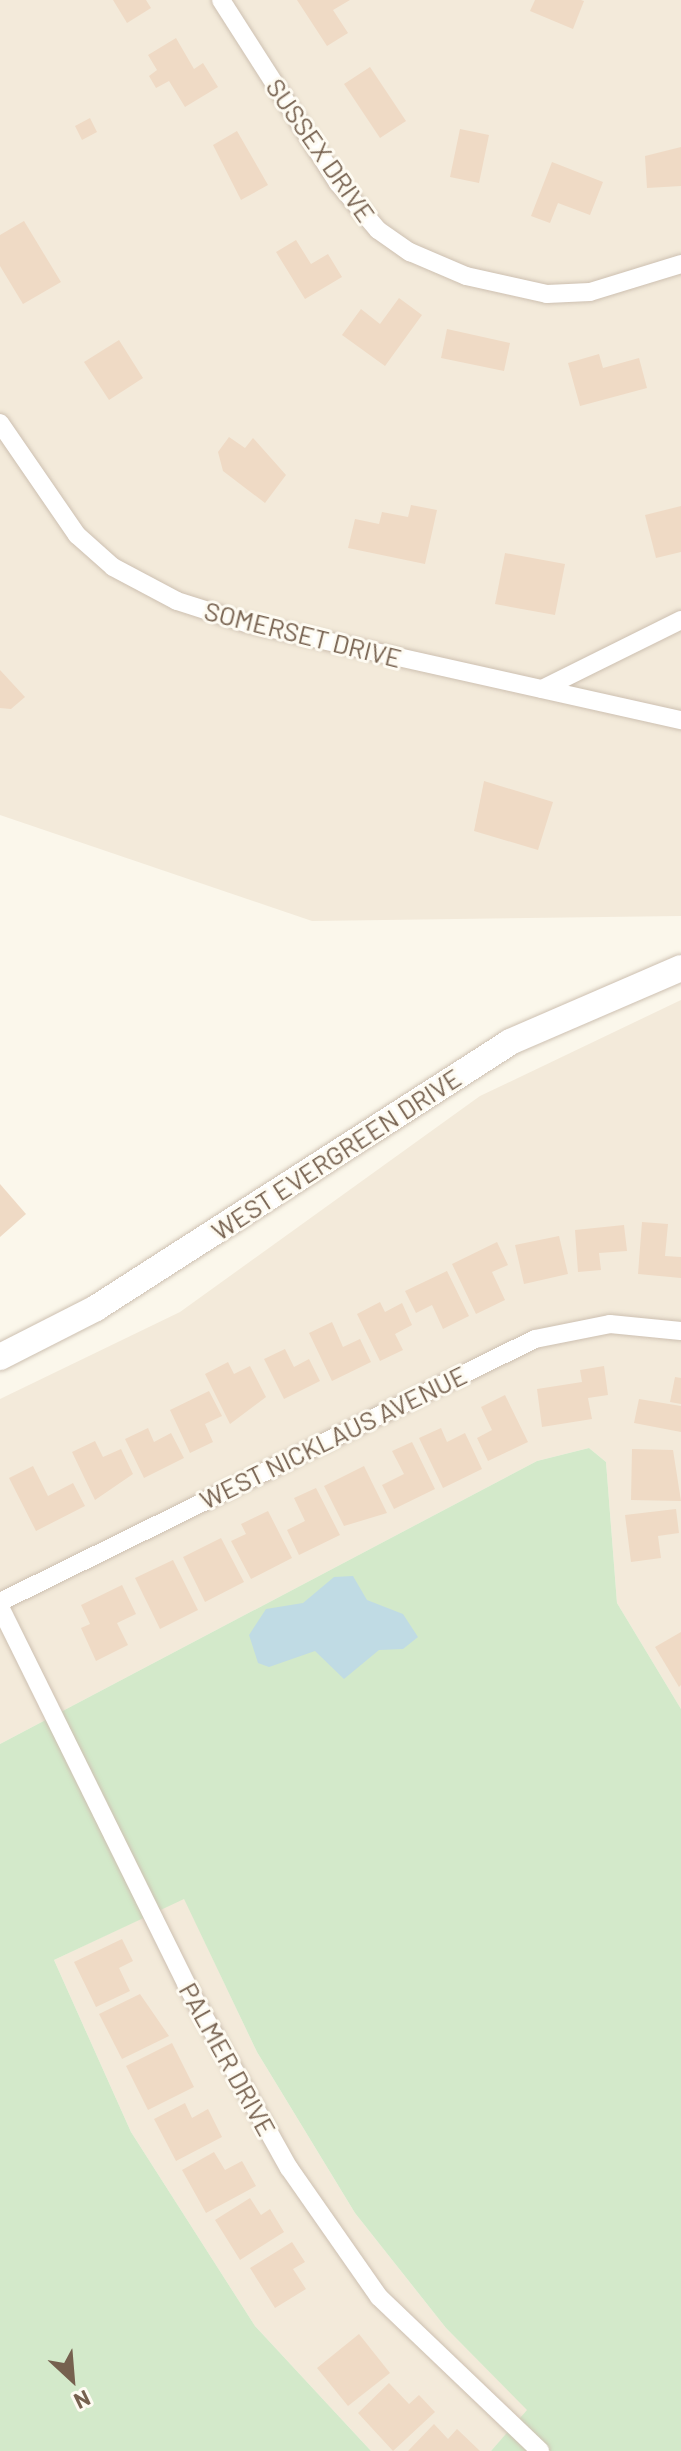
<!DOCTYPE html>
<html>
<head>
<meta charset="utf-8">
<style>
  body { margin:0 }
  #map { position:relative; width:681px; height:2451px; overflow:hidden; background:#fbf7eb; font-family:Barlow,sans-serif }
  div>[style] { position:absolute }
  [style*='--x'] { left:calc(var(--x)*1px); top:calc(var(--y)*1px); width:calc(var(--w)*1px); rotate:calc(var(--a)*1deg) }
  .residential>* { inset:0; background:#f3eada }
  .green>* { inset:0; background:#d3e9ca }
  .water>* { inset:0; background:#c0dbe4 }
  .building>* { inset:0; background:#efdac5 }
  .roads { filter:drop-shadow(0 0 2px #cdc0b1) drop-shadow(0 0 2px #cdc0b1) }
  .street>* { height:18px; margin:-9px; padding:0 9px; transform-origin:9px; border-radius:9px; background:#fff }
  .secondary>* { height:26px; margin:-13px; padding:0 13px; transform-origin:13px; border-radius:13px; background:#fff }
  span { translate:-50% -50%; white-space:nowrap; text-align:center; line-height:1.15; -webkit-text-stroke:6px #fefbf2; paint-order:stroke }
  .street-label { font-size:26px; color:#76614f }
  .north { position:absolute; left:32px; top:2339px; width:80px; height:80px; -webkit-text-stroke:6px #fefbf2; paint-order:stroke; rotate:154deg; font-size:22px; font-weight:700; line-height:32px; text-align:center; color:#76614f }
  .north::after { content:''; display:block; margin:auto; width:28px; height:36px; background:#76614f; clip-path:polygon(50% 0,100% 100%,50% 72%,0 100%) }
</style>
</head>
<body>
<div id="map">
  <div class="residential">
    <div style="clip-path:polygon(0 0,681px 0,681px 916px,312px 921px,0 815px)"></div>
    <div style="clip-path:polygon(681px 1000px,681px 1709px,617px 1603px,606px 1462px,589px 1448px,537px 1461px,0 1744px,0 1399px,180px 1312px,480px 1096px)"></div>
    <div style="clip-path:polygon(184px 1898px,257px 2052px,355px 2213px,446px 2328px,528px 2410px,491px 2451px,371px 2451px,255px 2326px,131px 2132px,54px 1960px)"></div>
  </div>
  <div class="green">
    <div style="clip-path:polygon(589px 1448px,606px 1462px,617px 1603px,681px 1709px,681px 2451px,491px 2451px,527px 2410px,446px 2328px,355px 2213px,257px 2052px,184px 1899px,54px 1960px,131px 2132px,255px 2326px,371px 2451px,0 2451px,0 1744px,537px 1461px)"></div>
  </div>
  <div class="water">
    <div style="clip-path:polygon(353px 1576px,367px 1600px,403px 1614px,418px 1637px,403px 1649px,379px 1650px,344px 1679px,315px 1651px,269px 1667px,258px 1663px,249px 1635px,266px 1609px,303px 1603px,334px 1577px)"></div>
  </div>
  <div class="building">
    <div style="clip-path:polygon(113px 0,146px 0,151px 8px,127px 23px)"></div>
    <div style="clip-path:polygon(297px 0,350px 0,333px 10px,348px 33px,327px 46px)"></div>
    <div style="clip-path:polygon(535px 0,581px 0,584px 1px,573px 29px,530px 11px)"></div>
    <div style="clip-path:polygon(176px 38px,194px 69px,203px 63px,218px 87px,185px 107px,169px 81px,156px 88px,149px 76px,157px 70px,148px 55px)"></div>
    <div style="clip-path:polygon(370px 67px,406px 121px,380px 138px,344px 84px)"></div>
    <div style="clip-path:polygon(90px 118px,97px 132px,82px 140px,75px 126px)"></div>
    <div style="clip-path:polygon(460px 129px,489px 135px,479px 183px,450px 177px)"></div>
    <div style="clip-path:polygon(237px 131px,268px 185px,241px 200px,213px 145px)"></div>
    <div style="clip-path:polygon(681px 147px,681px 186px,647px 188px,645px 156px)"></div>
    <div style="clip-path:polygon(552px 162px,603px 182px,590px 215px,558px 203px,550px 223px,531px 216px)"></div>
    <div style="clip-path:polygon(24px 221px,61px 282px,23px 304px,0 266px,0 235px)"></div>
    <div style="clip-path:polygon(296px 240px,311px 264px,328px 254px,342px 277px,305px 299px,276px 252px)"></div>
    <div style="clip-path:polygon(399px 298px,422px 315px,385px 366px,342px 335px,361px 309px,380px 324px)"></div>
    <div style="clip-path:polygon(447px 329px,510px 343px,504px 371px,441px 358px)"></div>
    <div style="clip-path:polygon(119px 340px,143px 378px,109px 400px,84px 362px)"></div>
    <div style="clip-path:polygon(599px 354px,603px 368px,639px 358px,647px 388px,580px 406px,568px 363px)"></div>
    <div style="clip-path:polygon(229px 437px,245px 448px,253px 438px,286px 475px,265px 503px,223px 471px,218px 452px)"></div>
    <div style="clip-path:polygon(411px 505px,437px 510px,425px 564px,348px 548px,355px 519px,379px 524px,382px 512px,408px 517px)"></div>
    <div style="clip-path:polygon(681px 506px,681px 552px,656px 558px,645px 515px)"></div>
    <div style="clip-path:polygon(505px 553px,565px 564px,555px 615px,495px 604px)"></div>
    <div style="clip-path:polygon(0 670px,25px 697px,11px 709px,0 708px)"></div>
    <div style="clip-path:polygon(484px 781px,553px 802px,538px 850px,474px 831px)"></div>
    <div style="clip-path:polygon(0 1184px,26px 1214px,0 1237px)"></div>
    <div style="clip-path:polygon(642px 1222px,668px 1224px,665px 1256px,681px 1257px,681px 1278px,638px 1274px)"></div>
    <div style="clip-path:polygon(624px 1225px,627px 1251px,599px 1253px,601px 1270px,578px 1272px,575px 1230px)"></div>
    <div style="clip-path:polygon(559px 1236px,568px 1274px,524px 1284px,515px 1245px)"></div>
    <div style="clip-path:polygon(497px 1242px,508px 1265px,492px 1272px,505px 1300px,476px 1314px,452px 1264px)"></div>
    <div style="clip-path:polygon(447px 1271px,469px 1316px,443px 1329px,432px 1305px,416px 1313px,405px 1291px)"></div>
    <div style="clip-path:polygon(380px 1302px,385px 1312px,402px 1303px,412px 1325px,395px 1334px,403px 1350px,380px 1361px,357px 1314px)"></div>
    <div style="clip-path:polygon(332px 1322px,343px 1347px,360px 1339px,371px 1362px,332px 1381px,309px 1333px)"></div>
    <div style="clip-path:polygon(285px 1349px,294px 1367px,309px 1359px,320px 1381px,284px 1399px,264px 1359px)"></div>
    <div style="clip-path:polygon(228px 1362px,234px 1374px,250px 1366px,266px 1397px,230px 1424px,205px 1374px)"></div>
    <div style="clip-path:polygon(604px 1366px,608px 1395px,588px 1398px,592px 1419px,542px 1427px,537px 1389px,582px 1382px,580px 1370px)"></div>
    <div style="clip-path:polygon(675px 1377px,681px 1378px,681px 1404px,670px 1402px)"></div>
    <div style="clip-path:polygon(209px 1391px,222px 1416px,205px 1424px,213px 1442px,190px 1453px,170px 1410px)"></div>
    <div style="clip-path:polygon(505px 1395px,528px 1442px,488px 1461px,477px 1438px,492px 1430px,481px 1407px)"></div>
    <div style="clip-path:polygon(639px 1399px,681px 1406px,681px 1432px,634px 1423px)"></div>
    <div style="clip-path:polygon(148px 1428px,154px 1442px,171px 1433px,184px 1458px,144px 1478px,125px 1439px)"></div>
    <div style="clip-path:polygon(441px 1428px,447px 1442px,465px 1433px,482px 1469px,443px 1488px,419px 1438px)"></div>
    <div style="clip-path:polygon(95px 1441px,103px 1457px,121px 1449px,133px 1474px,95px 1500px,72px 1452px)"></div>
    <div style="clip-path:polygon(412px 1442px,435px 1489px,394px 1509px,382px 1485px,404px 1474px,392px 1451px)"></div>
    <div style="clip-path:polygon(632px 1449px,673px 1450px,681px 1501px,631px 1500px)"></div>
    <div style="clip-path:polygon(33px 1466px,48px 1496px,73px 1483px,85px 1506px,36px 1531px,9px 1478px)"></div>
    <div style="clip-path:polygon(364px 1466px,387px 1513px,344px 1526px,324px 1486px)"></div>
    <div style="clip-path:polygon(316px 1488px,340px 1535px,299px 1555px,287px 1530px,305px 1521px,294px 1498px)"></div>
    <div style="clip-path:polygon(676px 1509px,679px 1533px,658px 1536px,661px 1558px,631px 1562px,625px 1515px)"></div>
    <div style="clip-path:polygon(268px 1511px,292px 1558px,251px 1579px,231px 1541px,246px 1534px,241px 1524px)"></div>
    <div style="clip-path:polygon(221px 1538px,244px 1582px,205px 1602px,183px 1557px)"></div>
    <div style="clip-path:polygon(173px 1560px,198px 1610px,160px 1629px,135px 1578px)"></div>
    <div style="clip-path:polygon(122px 1585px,136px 1614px,117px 1623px,128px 1645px,96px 1661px,81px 1628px,90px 1624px,81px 1605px)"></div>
    <div style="clip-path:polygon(681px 1632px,681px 1685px,679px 1687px,655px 1647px)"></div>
    <div style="clip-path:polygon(122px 1939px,133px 1961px,119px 1968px,130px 1991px,96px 2007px,74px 1962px)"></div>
    <div style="clip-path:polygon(140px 1994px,169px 2036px,122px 2059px,99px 2014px)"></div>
    <div style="clip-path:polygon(172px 2043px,194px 2087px,148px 2110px,126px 2066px)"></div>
    <div style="clip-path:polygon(185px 2103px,192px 2118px,208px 2109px,222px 2137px,176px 2161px,154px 2119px)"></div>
    <div style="clip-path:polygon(214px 2152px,225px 2170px,242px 2161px,256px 2186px,206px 2213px,182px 2170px)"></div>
    <div style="clip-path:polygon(250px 2198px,261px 2215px,270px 2209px,284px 2232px,240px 2260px,215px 2220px)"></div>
    <div style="clip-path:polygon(292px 2242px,305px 2262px,293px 2269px,306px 2289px,275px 2308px,250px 2268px)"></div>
    <div style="clip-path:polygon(359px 2334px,390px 2373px,348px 2406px,317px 2368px)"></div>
    <div style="clip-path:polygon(389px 2383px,409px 2404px,419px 2395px,435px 2412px,393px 2451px,358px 2413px)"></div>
    <div style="clip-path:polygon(434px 2424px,448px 2439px,457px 2429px,480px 2451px,408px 2451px)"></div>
  </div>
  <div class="roads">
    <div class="street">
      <div style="--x:221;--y:0;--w:217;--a:57.4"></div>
      <div style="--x:338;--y:183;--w:62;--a:49.6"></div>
      <div style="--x:378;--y:230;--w:39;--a:35"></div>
      <div style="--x:410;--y:252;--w:61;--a:23.2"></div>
      <div style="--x:466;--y:276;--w:83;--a:12.5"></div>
      <div style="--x:547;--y:294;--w:43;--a:-2.7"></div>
      <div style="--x:590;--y:292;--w:95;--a:-17.1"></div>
      <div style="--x:0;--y:423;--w:136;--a:55.5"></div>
      <div style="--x:77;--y:535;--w:48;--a:41.6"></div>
      <div style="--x:113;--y:567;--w:72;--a:28"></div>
      <div style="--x:177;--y:601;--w:72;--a:17.7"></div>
      <div style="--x:246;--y:623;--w:446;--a:12.6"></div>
      <div style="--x:542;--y:689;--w:155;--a:-26.4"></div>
      <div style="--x:0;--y:1602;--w:596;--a:-26.18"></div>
      <div style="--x:535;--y:1339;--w:76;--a:-11.3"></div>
      <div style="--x:610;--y:1324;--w:71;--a:5.6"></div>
      <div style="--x:0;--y:1607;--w:420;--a:63.7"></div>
      <div style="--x:186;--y:1984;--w:211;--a:60.8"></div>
      <div style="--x:289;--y:2168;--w:157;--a:55.1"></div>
      <div style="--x:379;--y:2297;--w:223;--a:43.7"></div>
    </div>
    <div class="secondary">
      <div style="--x:0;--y:1357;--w:108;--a:-27"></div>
      <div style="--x:96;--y:1308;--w:492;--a:-32.7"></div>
      <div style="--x:510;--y:1042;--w:186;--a:-23.4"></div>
    </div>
  </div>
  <div class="street-label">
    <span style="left:321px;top:150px;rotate:55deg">SUSSEX DRIVE</span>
    <span style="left:303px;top:634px;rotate:14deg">SOMERSET DRIVE</span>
    <span style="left:336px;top:1154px;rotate:-33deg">WEST EVERGREEN DRIVE</span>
    <span style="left:333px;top:1437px;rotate:-26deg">WEST NICKLAUS AVENUE</span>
    <span style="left:228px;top:2059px;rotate:61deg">PALMER DRIVE</span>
  </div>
  <div class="north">N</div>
</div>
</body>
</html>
